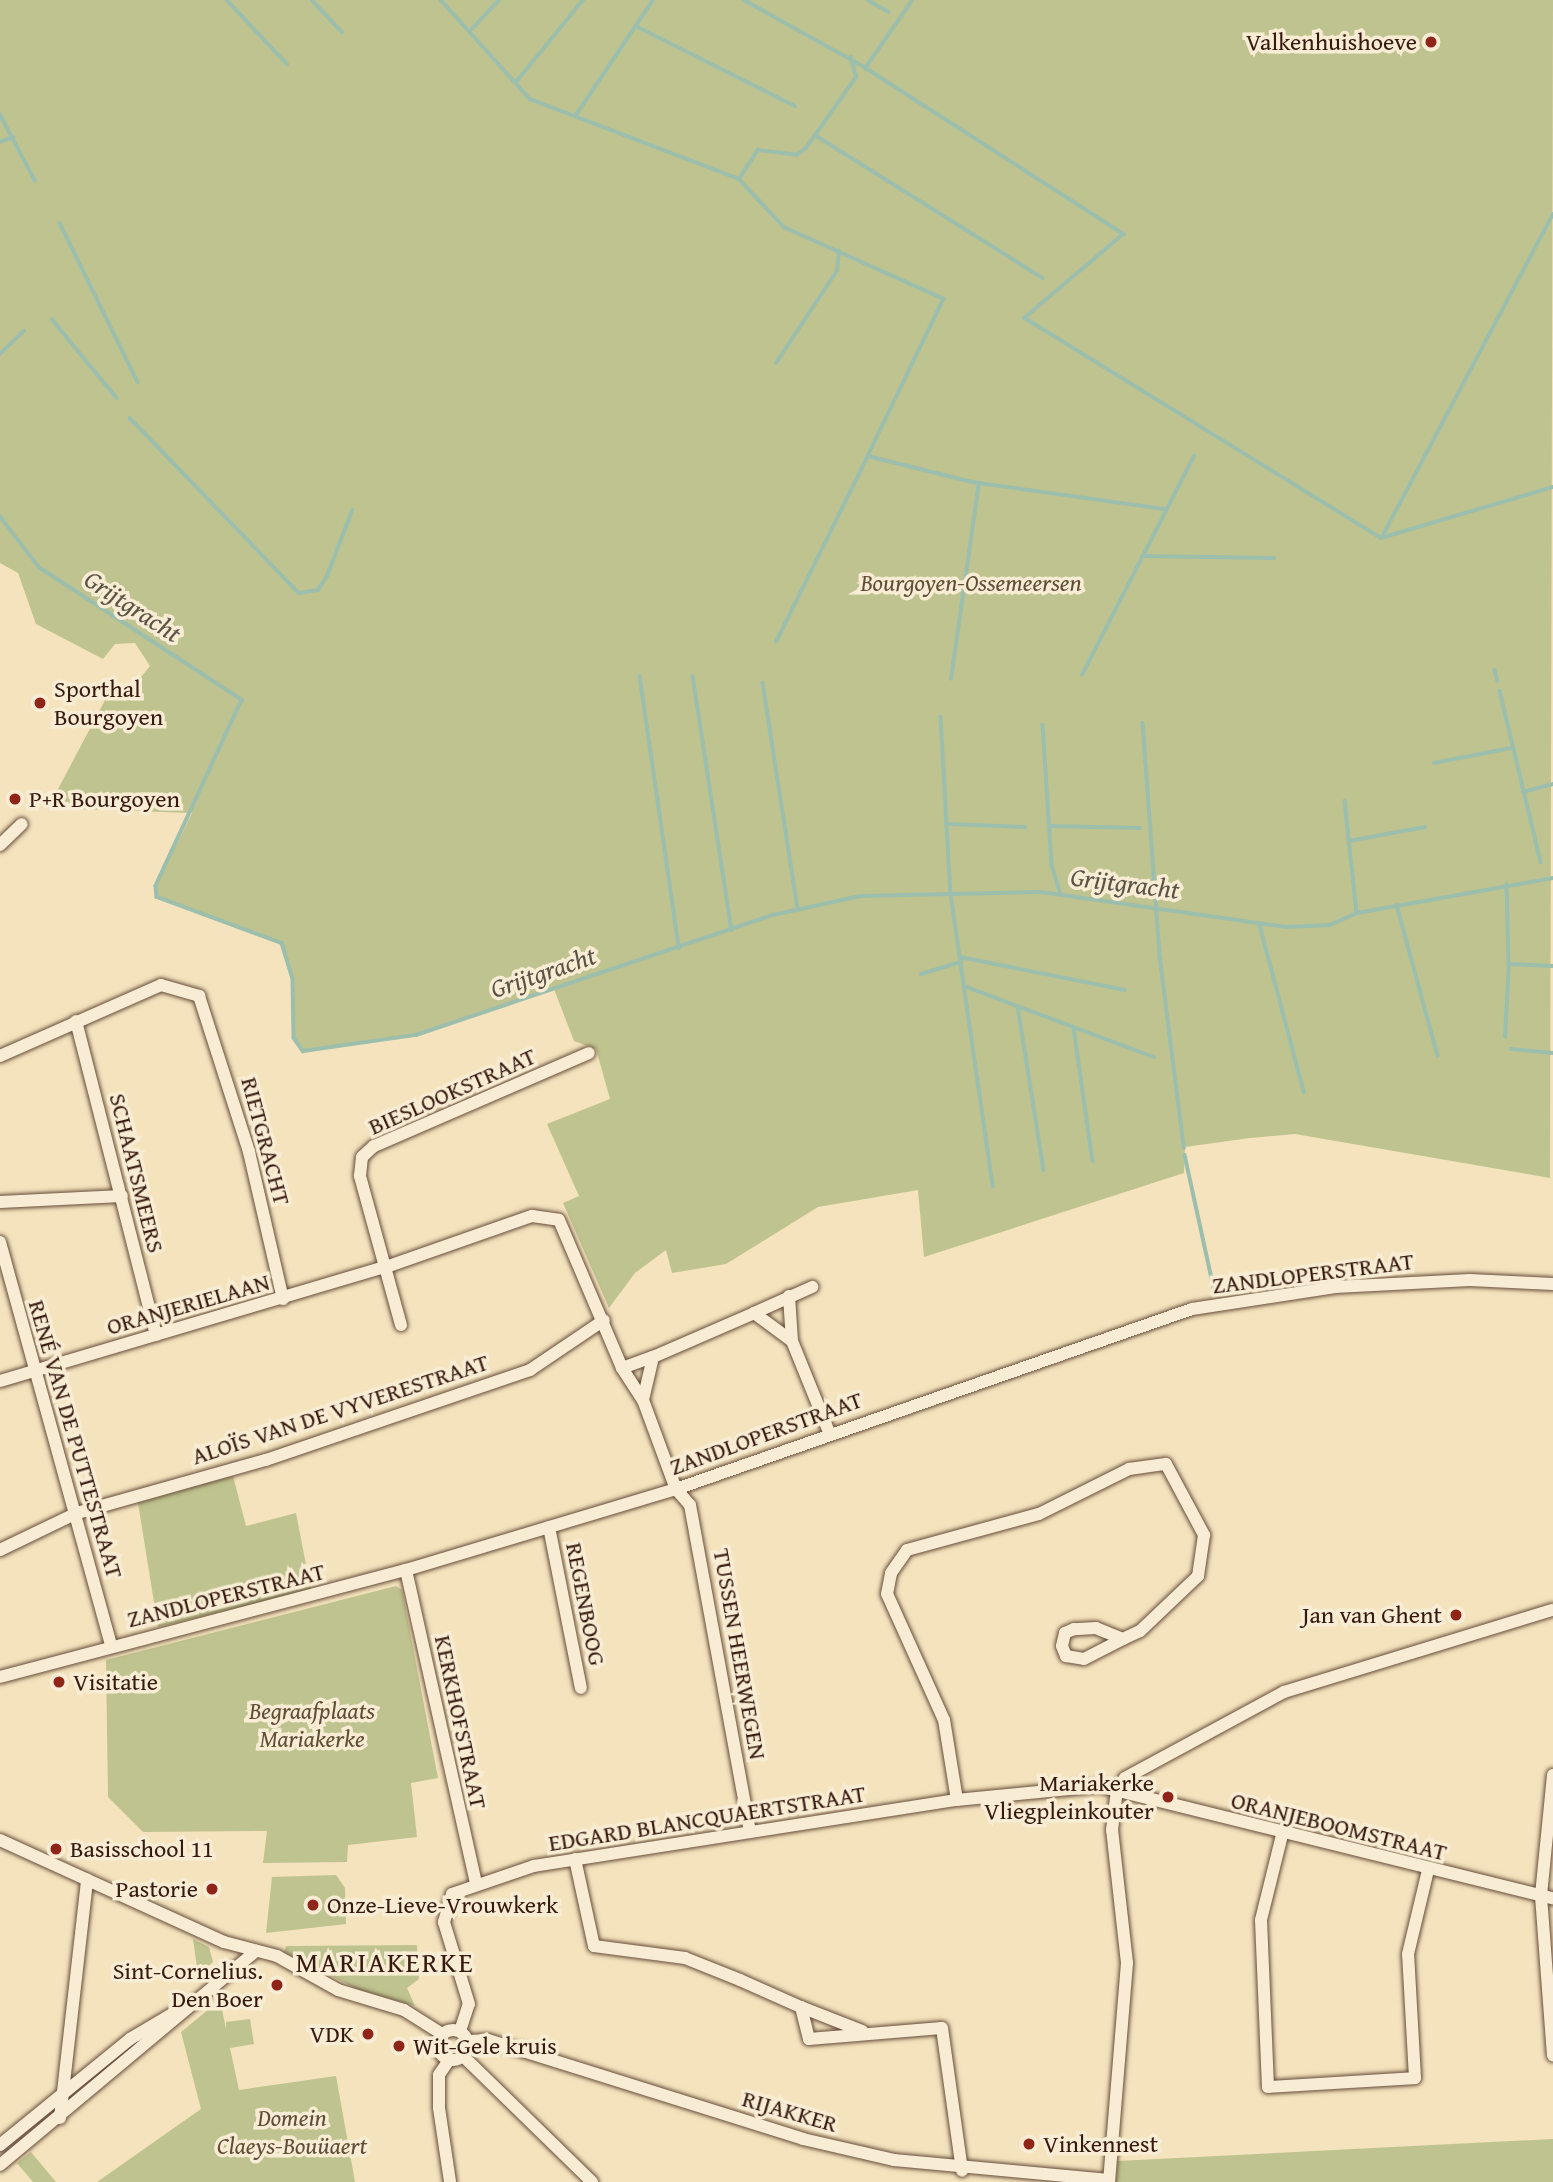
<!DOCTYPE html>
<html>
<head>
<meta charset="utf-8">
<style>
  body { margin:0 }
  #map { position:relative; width:1553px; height:2182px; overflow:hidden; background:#f4e3bd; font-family:"Gentium Book Plus",serif }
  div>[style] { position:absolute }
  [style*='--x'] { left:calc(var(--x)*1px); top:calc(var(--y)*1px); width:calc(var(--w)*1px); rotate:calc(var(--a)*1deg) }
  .green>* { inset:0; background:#bfc38f }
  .stream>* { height:3.5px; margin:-1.75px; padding:0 1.75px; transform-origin:1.75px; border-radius:1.75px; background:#9cbead }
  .roads { filter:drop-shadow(0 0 2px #664c3a) drop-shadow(0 0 2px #664c3a) }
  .minor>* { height:12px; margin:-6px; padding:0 6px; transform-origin:6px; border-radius:6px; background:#f8edd4 }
  .minor>.ring { margin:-6px; padding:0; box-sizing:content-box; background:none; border:12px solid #f8edd4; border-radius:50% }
  .dots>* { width:19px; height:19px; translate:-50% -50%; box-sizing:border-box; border:4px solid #f8edd4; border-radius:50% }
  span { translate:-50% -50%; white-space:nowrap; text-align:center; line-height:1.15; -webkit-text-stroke:7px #f8edd4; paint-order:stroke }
  .poi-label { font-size:24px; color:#371a0f }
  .right { translate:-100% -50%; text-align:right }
  .left { translate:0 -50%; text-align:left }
  .park-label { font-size:24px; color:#604d35; font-style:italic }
  .street-label { font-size:24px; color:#371a0f }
  .water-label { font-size:26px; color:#5a5346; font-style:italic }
  .quarter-label { font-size:28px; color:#371a0f; letter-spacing:2px }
</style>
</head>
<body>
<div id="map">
  <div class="green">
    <div style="clip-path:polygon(0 0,1553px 0,1550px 1178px,1295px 1134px,1250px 1138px,1185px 1147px,1184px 1173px,924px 1257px,918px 1190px,818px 1207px,726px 1264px,672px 1273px,666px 1250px,635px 1273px,609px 1308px,563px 1203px,579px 1196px,547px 1124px,610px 1099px,596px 1049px,574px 1041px,554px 989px,416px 1035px,303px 1051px,294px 1038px,293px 979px,282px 943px,157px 897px,156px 886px,192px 813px,48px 808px,113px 685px,132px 688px,150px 666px,135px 643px,115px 644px,103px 659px,36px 624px,18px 573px,0 563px)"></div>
    <div style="clip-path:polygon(233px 1476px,246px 1526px,296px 1513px,311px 1590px,158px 1627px,138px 1503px)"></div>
    <div style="clip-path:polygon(396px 1586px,402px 1590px,438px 1778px,411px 1783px,417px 1837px,348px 1845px,347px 1862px,263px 1863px,267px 1831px,143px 1832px,108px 1797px,106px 1660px)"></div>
    <div style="clip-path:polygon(336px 1875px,345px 1888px,346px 1924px,266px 1933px,272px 1877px)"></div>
    <div style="clip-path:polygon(193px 1939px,209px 1947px,213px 1962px,198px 1975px)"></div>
    <div style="clip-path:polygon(417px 1945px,419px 1979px,407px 1988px,415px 2006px,357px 1989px,284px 1952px,286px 1946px)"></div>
    <div style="clip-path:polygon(220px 2000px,226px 2029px,226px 2022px,250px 2019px,254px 2044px,230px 2048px,239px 2090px,336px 2076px,355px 2182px,97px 2182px,201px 2109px,181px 2032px)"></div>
    <div style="clip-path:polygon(1553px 2139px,1553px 2182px,1116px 2182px,1118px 2161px)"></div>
    <div style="clip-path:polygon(31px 2152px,56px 2182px,33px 2182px,17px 2163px)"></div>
  </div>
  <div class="stream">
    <div style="--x:227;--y:0;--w:88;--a:46.8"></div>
    <div style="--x:312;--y:0;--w:44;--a:46.8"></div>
    <div style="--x:441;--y:0;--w:133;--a:48"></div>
    <div style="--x:530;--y:99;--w:224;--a:20.9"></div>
    <div style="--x:739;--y:179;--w:66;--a:46.8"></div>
    <div style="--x:784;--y:227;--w:175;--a:24.2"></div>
    <div style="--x:944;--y:299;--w:174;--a:115.8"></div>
    <div style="--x:868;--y:456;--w:107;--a:14"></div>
    <div style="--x:972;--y:482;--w:195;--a:8"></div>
    <div style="--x:744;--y:0;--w:140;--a:29.1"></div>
    <div style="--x:868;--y:0;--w:24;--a:30"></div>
    <div style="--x:913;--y:0;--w:83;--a:124.7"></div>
    <div style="--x:866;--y:68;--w:307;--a:32.8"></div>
    <div style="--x:1124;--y:234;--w:130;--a:139.7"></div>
    <div style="--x:1025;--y:318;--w:418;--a:31.7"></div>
    <div style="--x:1381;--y:538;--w:179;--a:-16.5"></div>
    <div style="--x:636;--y:26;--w:178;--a:26.7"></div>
    <div style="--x:472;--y:29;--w:40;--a:-47"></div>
    <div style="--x:516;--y:82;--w:106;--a:-50.7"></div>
    <div style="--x:0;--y:114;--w:75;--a:62.1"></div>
    <div style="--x:576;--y:115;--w:138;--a:-56.2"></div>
    <div style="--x:815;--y:135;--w:269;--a:32.1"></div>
    <div style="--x:0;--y:142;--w:14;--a:-21"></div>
    <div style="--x:739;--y:179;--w:35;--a:-57"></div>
    <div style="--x:758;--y:150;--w:39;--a:7"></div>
    <div style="--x:797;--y:155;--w:11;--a:-38"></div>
    <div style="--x:806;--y:148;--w:87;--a:-54.8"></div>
    <div style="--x:856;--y:77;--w:20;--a:-105"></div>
    <div style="--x:60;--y:223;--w:177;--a:63.9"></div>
    <div style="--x:52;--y:319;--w:102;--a:50.6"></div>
    <div style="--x:0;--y:354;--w:33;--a:-44"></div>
    <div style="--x:776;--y:363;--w:110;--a:-56.5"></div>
    <div style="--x:837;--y:271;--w:20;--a:-84"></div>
    <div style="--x:130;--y:418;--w:243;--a:46"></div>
    <div style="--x:299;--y:593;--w:19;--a:-9"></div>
    <div style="--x:318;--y:590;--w:17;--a:-57"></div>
    <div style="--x:327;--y:576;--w:70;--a:-69"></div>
    <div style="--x:0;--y:516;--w:64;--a:52.6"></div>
    <div style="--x:39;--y:567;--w:243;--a:33.2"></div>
    <div style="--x:242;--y:700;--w:205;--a:114.8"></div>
    <div style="--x:156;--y:886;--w:11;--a:85"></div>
    <div style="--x:157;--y:897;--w:133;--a:20.2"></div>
    <div style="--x:282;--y:943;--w:38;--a:73"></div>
    <div style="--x:293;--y:979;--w:59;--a:89"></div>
    <div style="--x:294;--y:1038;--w:16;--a:55"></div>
    <div style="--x:303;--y:1051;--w:114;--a:-8.1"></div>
    <div style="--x:416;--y:1035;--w:377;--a:-18.6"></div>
    <div style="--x:773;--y:915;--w:89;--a:-12.3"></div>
    <div style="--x:860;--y:896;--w:181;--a:-1.3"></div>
    <div style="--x:1041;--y:892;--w:247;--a:8.1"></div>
    <div style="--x:1286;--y:927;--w:44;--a:-2.6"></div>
    <div style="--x:1330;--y:925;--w:30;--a:-24"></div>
    <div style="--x:1357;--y:913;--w:199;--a:-10.1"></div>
    <div style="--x:1382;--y:537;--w:365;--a:-62.1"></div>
    <div style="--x:1142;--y:556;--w:132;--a:0.9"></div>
    <div style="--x:776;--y:642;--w:208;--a:-63.7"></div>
    <div style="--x:1495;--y:670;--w:11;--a:75"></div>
    <div style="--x:1082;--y:675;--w:246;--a:-62.9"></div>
    <div style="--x:640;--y:676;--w:275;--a:81.8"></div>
    <div style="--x:693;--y:676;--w:257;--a:81.3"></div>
    <div style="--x:951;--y:679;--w:198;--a:-81.9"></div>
    <div style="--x:763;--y:683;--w:229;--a:81.2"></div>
    <div style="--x:1500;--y:691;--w:176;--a:76.5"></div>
    <div style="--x:941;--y:717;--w:177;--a:86.8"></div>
    <div style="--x:951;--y:894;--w:295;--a:81.8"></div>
    <div style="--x:1143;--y:723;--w:234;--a:85.8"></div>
    <div style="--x:1160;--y:956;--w:193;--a:82.8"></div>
    <div style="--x:1043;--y:725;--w:140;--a:86.3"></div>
    <div style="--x:1052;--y:865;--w:30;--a:73"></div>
    <div style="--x:1434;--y:763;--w:78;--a:-11"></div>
    <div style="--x:1523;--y:792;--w:31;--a:-15"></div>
    <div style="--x:1345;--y:801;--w:113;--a:83.9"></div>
    <div style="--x:949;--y:824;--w:76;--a:2.3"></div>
    <div style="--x:1050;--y:826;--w:90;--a:1.3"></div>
    <div style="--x:1349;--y:841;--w:77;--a:-10.4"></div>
    <div style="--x:1507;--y:884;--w:80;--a:88.6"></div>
    <div style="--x:1509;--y:964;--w:44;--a:2.6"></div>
    <div style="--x:1397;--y:905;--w:156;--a:74.8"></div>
    <div style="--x:1260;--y:925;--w:173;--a:75.2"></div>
    <div style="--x:960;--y:957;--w:168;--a:11.3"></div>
    <div style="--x:921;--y:974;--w:42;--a:-16.7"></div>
    <div style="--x:964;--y:986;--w:203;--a:20.5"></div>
    <div style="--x:1018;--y:1006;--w:166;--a:81"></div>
    <div style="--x:1074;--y:1028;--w:134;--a:81.9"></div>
    <div style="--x:1505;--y:1037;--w:73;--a:-86.9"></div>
    <div style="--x:1511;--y:1049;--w:42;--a:5.4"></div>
    <div style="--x:1185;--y:1155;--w:141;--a:77.7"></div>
  </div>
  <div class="roads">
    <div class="minor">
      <div style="--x:0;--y:845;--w:30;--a:-44"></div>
      <div style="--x:76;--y:1021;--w:324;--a:75.7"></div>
      <div style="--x:0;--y:1056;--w:176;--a:-23.8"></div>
      <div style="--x:161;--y:985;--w:40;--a:16"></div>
      <div style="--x:199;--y:996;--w:164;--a:72.2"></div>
      <div style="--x:249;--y:1152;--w:151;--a:77"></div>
      <div style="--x:0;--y:1202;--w:122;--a:-2.8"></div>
      <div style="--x:0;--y:1242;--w:419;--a:74.6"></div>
      <div style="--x:789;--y:1296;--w:45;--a:86.2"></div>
      <div style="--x:754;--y:1313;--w:64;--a:-24.1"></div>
      <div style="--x:401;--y:1325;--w:155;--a:-105.4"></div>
      <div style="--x:360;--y:1176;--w:19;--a:-84"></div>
      <div style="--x:362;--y:1157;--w:16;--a:-43"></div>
      <div style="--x:374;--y:1146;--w:234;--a:-23.4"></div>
      <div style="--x:622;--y:1368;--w:33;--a:-20"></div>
      <div style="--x:0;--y:1381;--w:402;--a:-16.5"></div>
      <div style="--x:386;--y:1267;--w:155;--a:-19.3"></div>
      <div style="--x:532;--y:1216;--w:27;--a:8"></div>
      <div style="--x:559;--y:1220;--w:161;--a:66.9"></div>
      <div style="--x:622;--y:1368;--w:38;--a:57"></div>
      <div style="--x:643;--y:1400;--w:95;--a:69.7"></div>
      <div style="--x:676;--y:1489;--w:21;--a:49"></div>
      <div style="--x:690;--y:1505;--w:332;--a:79.6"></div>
      <div style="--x:643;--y:1400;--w:44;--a:-76.9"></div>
      <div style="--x:653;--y:1357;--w:110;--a:-23.5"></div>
      <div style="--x:754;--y:1313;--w:47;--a:36.4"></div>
      <div style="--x:792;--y:1341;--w:98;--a:67.9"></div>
      <div style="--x:549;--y:1527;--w:164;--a:78.8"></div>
      <div style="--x:0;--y:1550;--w:85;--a:-25.7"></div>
      <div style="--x:77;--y:1513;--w:196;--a:-15.7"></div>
      <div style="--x:266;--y:1460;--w:279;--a:-18.8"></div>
      <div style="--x:530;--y:1370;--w:89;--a:-34"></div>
      <div style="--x:406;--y:1570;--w:322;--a:77.4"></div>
      <div style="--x:0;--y:1677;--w:420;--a:-14.8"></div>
      <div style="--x:406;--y:1570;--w:282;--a:-16.7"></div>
      <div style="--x:676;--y:1489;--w:546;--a:-19.23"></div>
      <div style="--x:1192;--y:1309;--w:145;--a:-8.7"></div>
      <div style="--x:1335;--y:1287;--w:135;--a:-3"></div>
      <div style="--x:1470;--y:1280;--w:83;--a:2.8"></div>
      <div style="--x:1553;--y:1775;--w:122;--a:95.7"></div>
      <div style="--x:1541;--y:1896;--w:160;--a:85.7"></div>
      <div style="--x:957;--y:1800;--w:81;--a:-99.2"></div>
      <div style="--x:944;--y:1720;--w:138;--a:-114.3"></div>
      <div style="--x:887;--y:1594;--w:21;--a:-79"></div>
      <div style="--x:891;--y:1573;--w:28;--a:-55"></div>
      <div style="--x:907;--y:1550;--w:137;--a:-15.3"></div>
      <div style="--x:1039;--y:1514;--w:101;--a:-26.6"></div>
      <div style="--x:1129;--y:1469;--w:37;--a:-8"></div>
      <div style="--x:1166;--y:1464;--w:81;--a:61.8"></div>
      <div style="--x:1204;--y:1535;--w:41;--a:98.3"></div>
      <div style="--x:1198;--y:1576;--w:80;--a:136.5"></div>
      <div style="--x:1140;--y:1631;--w:19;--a:155"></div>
      <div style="--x:1123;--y:1639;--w:29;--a:-158"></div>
      <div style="--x:1096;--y:1628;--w:22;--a:177"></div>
      <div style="--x:1074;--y:1629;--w:10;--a:156"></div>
      <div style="--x:1065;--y:1633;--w:13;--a:103"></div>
      <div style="--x:1062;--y:1646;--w:11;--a:68"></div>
      <div style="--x:1066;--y:1656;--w:18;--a:9"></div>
      <div style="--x:1084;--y:1659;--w:44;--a:-27.1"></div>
      <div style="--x:1282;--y:1835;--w:88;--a:103.9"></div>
      <div style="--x:1261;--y:1920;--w:167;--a:87.6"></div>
      <div style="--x:1268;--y:2087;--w:147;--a:-3.5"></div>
      <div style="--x:1415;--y:2078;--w:124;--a:-93.2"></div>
      <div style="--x:1408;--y:1954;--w:86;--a:-76.6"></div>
      <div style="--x:0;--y:1840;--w:246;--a:24.5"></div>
      <div style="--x:224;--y:1942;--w:55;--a:14.8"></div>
      <div style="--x:277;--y:1956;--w:70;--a:29.1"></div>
      <div style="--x:338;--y:1990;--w:69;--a:16.9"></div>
      <div style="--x:404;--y:2010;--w:45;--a:32.3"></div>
      <div style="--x:575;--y:1859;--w:89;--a:77.7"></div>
      <div style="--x:594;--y:1946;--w:92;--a:7.5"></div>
      <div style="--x:685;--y:1958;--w:59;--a:21.8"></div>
      <div style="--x:740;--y:1980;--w:67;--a:23.9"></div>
      <div style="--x:801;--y:2007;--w:33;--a:76"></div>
      <div style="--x:809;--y:2039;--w:133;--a:-4.7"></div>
      <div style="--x:942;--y:2028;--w:144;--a:82"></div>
      <div style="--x:801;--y:2007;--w:66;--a:21.5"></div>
      <div class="ring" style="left:438px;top:2030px;width:18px;height:18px"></div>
      <div style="--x:460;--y:2031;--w:28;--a:-72"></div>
      <div style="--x:469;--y:2004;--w:86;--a:-107"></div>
      <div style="--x:444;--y:1922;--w:29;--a:-74"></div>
      <div style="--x:452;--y:1894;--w:87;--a:-18.9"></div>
      <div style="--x:534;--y:1866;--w:428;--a:-8.9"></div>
      <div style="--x:957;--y:1800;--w:143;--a:-5.6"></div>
      <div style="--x:1099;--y:1786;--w:468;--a:13.9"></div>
      <div style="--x:469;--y:2041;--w:19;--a:-3"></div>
      <div style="--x:488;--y:2040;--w:330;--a:17.4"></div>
      <div style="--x:803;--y:2139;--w:93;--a:13"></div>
      <div style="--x:894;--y:2160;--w:216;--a:5.3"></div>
      <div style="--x:464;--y:2057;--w:179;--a:44.3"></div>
      <div style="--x:449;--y:2060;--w:18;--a:124"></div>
      <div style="--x:439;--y:2075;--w:33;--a:90"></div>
      <div style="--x:439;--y:2108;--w:75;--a:81.5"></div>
      <div style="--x:60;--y:2118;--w:240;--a:-83.5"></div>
      <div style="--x:0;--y:2145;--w:168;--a:-39.2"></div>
      <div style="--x:130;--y:2039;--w:51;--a:-30.6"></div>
      <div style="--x:0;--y:2165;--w:334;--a:-39.9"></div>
      <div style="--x:1109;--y:2182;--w:220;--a:-85.3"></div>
      <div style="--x:1127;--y:1963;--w:134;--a:-96.4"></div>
      <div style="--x:1112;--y:1830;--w:40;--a:-82.9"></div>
      <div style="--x:1117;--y:1790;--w:14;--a:-56"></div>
      <div style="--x:1125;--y:1778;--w:181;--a:-28.4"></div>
      <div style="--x:1284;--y:1692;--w:281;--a:-17"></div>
    </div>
  </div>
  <div class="dots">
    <div style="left:1431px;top:42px;background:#8f2418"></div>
    <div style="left:40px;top:703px;background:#8f2418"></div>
    <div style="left:15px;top:799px;background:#8f2418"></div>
    <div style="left:1456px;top:1615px;background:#8f2418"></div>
    <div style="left:59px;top:1682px;background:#8f2418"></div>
    <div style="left:1168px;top:1797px;background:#8f2418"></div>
    <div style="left:56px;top:1849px;background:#8f2418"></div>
    <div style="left:212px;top:1889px;background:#8f2418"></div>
    <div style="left:313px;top:1905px;background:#8f2418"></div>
    <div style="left:277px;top:1985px;background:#8f2418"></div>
    <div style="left:368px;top:2034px;background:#8f2418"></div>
    <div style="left:399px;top:2046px;background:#8f2418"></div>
    <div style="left:1029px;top:2144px;background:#8f2418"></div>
  </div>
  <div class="poi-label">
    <span class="right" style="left:1417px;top:42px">Valkenhuishoeve</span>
    <span class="left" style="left:54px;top:703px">Sporthal<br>Bourgoyen</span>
    <span class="left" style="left:29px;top:799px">P+R Bourgoyen</span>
    <span class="right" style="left:1442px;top:1615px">Jan van Ghent</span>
    <span class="left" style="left:73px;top:1682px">Visitatie</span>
    <span class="right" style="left:1154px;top:1797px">Mariakerke<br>Vliegpleinkouter</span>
    <span class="left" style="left:70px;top:1849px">Basisschool 11</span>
    <span class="right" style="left:198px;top:1889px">Pastorie</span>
    <span class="left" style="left:327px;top:1905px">Onze-Lieve-Vrouwkerk</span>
    <span class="right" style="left:263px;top:1985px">Sint-Cornelius.<br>Den Boer</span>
    <span class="right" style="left:354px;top:2034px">VDK</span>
    <span class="left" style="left:413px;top:2046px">Wit-Gele kruis</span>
    <span class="left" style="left:1043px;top:2144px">Vinkennest</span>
  </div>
  <div class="park-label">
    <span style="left:971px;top:583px">Bourgoyen-Ossemeersen</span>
    <span style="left:312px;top:1725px">Begraafplaats<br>Mariakerke</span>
    <span style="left:292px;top:2132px">Domein<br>Claeys-Bouüaert</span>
  </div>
  <div class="street-label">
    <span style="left:452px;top:1091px;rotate:-24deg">BIESLOOKSTRAAT</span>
    <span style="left:266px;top:1141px;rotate:75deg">RIETGRACHT</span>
    <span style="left:137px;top:1173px;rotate:76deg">SCHAATSMEERS</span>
    <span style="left:1313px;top:1273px;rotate:-7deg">ZANDLOPERSTRAAT</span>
    <span style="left:188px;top:1304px;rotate:-16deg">ORANJERIELAAN</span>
    <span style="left:340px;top:1409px;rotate:-18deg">ALOÏS VAN DE VYVERESTRAAT</span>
    <span style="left:766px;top:1433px;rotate:-20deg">ZANDLOPERSTRAAT</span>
    <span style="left:76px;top:1439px;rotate:74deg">RENÉ VAN DE PUTTESTRAAT</span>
    <span style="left:226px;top:1595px;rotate:-14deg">ZANDLOPERSTRAAT</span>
    <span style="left:586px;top:1604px;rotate:79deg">REGENBOOG</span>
    <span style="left:740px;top:1654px;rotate:80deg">TUSSEN HEERWEGEN</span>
    <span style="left:461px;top:1722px;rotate:78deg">KERKHOFSTRAAT</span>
    <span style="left:707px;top:1818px;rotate:-9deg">EDGARD BLANCQUAERTSTRAAT</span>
    <span style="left:1339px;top:1826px;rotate:14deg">ORANJEBOOMSTRAAT</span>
    <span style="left:790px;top:2111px;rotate:16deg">RIJAKKER</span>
  </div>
  <div class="water-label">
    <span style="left:133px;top:606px;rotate:33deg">Grijtgracht</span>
    <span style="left:1125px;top:883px;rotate:7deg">Grijtgracht</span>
    <span style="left:543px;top:972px;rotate:-19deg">Grijtgracht</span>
  </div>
  <div class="quarter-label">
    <span style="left:385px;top:1962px">MARIAKERKE</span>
  </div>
</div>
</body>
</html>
